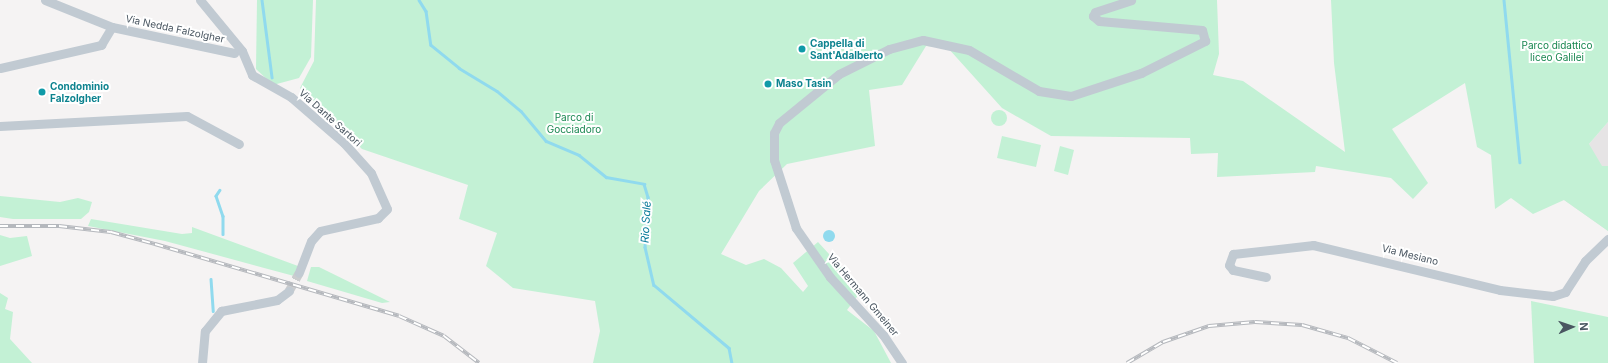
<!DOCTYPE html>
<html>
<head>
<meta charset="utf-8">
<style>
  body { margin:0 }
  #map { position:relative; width:1608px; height:363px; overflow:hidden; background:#f5f3f3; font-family:Inter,sans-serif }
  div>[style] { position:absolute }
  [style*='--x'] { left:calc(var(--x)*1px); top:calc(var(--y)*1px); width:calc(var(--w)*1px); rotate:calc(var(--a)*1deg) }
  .education>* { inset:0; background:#e6e4e5 }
  .green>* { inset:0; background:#c3f1d5 }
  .round { border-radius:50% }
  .water>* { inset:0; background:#90daee }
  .stream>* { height:2.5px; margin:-1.25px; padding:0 1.25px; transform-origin:1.25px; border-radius:1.25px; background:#90daee }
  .minor-tunnel>* { height:9px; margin-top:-4.5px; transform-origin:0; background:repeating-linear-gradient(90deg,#caccce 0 9px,transparent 0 13.5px) }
  .minor>* { height:9px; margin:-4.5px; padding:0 4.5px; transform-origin:4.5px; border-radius:4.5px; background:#c1cad2 }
  .rail>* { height:4px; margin-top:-2px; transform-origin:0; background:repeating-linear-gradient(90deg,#fff 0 8px,#b5b8bd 0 16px); box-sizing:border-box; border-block:1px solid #b5b8bd }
  .dots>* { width:11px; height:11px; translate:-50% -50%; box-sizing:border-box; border:2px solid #fff; border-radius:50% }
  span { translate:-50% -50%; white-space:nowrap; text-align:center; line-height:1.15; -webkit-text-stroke:4px #fff; paint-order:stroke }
  .street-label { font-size:10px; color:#4a5661 }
  .culture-label { font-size:10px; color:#0d838f; font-weight:700 }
  .left { translate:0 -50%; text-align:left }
  .park-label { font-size:10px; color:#17864f }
  .water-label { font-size:11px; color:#0c7c9b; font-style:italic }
  .north { position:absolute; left:1552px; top:307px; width:40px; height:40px; -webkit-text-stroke:3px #fff; paint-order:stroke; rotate:88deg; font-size:11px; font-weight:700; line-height:16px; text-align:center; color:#4a5661 }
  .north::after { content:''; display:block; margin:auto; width:14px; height:18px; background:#4a5661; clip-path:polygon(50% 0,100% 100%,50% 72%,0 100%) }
</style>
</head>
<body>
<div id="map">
  <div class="education">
    <div style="clip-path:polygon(1608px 122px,1608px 231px,1564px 200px,1589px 144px)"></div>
  </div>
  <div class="green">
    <div style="clip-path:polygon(257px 0,313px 0,311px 57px,299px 78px,273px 85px,256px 69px)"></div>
    <div style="clip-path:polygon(316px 0,1217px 0,1219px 54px,1213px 75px,1243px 81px,1345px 152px,1334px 63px,1331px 0,1608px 0,1608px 122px,1589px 144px,1602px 166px,1608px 166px,1608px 231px,1564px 200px,1533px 214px,1511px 198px,1495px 209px,1491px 155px,1477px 147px,1465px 83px,1392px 129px,1428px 183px,1413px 199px,1391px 178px,1316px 166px,1315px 172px,1217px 177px,1218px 153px,1191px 154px,1190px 138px,1051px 136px,1002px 108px,948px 48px,926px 46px,902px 85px,869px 90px,875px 146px,787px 164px,759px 191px,721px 254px,746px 265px,764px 259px,781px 268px,803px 292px,808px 286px,793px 263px,818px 242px,862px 290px,847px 310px,874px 331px,891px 363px,593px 363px,600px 331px,595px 301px,513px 288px,486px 266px,497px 233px,459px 219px,468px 185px,362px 149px,300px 88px,314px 61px)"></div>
    <div class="round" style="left:991px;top:110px;width:16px;height:16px"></div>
    <div style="clip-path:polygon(1002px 136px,1041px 145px,1036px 167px,997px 158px)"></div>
    <div style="clip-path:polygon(1060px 146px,1074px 150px,1068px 175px,1054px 171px)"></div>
    <div style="clip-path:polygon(0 196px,60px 202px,78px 198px,92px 202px,89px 212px,81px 219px,13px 219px,0 217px)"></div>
    <div style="clip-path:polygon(91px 219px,182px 234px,192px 233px,192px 227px,298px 266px,294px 276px,165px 241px,88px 226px)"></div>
    <div style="clip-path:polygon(0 235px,10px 238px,27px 236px,32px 256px,0 266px)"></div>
    <div style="clip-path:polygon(311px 267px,319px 267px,390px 302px,382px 303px,307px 281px)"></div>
    <div style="clip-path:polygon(0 293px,8px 298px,5px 309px,13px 312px,10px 339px,32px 363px,0 363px)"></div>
    <div style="clip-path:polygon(1531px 301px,1608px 317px,1608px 363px,1534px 363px)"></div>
  </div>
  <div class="water">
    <div class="round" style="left:823px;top:230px;width:12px;height:12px"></div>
  </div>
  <div class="stream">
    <div style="--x:262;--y:0;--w:78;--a:82.6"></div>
    <div style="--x:419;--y:0;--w:13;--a:58"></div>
    <div style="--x:426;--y:11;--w:34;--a:82"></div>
    <div style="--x:431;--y:45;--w:36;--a:39"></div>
    <div style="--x:459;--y:68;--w:44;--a:31.2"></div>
    <div style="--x:497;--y:91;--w:31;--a:40"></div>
    <div style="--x:521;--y:111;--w:39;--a:50"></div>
    <div style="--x:546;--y:141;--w:36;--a:23"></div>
    <div style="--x:579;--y:155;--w:35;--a:39"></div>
    <div style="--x:606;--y:177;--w:39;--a:10"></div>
    <div style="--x:644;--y:184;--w:14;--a:73"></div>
    <div style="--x:648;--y:197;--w:50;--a:93.4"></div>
    <div style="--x:645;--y:247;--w:39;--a:77"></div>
    <div style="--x:654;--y:285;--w:98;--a:40"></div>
    <div style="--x:729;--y:348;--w:15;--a:79"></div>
    <div style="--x:1504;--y:0;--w:163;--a:84.4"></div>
    <div style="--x:220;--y:190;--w:7;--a:124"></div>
    <div style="--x:216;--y:196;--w:21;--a:71"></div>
    <div style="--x:223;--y:216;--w:18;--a:90"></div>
    <div style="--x:211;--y:279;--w:32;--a:86"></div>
  </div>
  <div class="minor-tunnel">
    <div style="--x:289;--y:291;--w:21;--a:-61"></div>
  </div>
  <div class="minor">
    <div style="--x:45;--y:0;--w:72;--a:21.9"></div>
    <div style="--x:112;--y:27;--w:125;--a:12"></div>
    <div style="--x:200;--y:0;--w:66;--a:50.5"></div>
    <div style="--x:242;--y:51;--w:26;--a:67"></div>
    <div style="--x:252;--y:75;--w:45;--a:29.4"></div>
    <div style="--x:291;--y:97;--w:70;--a:41"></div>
    <div style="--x:344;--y:143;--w:40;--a:48"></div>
    <div style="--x:371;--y:173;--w:39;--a:66"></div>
    <div style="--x:387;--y:209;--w:13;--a:135"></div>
    <div style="--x:378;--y:218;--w:59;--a:167.4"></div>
    <div style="--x:320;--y:231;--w:13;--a:132"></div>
    <div style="--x:311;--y:241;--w:34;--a:111"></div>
    <div style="--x:0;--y:68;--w:104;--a:-12.8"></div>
    <div style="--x:101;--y:45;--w:21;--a:-59"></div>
    <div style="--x:0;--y:126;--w:187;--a:-3.1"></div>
    <div style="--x:187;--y:116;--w:59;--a:28.3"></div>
    <div style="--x:1266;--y:277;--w:34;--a:-168"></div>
    <div style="--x:1233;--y:270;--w:6;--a:-129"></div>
    <div style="--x:1229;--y:265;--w:12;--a:-70"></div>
    <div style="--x:1233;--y:254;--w:81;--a:-6.4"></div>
    <div style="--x:1313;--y:245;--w:192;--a:13.5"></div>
    <div style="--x:1500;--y:290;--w:53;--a:6.5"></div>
    <div style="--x:1553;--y:296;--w:13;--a:-18"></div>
    <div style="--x:1565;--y:292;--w:37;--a:-57"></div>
    <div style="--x:1585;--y:261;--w:32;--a:-44"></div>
    <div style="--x:202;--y:363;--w:32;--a:-85"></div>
    <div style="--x:205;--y:331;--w:26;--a:-51"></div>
    <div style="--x:221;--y:311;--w:57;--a:-11.1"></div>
    <div style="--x:277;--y:300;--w:15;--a:-37"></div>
    <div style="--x:902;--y:363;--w:34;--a:-124"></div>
    <div style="--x:883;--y:335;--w:79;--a:-132.4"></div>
    <div style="--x:830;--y:277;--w:60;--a:-124.8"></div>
    <div style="--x:796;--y:228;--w:71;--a:-107.9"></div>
    <div style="--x:774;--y:160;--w:27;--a:-90"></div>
    <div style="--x:774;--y:133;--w:11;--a:-63"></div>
    <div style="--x:779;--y:123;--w:77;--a:-39.2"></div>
    <div style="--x:839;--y:74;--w:56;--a:-26.6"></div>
    <div style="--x:889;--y:49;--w:35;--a:-15"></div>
    <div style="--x:923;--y:40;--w:47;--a:12.3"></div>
    <div style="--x:969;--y:50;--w:81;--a:30.4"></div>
    <div style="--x:1039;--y:91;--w:32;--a:9"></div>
    <div style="--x:1071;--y:96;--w:74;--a:-18.2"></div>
    <div style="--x:1141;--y:73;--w:72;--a:-26.6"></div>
    <div style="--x:1205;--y:41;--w:11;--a:-105"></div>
    <div style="--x:1202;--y:30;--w:103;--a:-175"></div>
    <div style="--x:1099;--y:21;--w:8;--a:-140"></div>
    <div style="--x:1093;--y:16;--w:4;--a:-63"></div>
    <div style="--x:1095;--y:12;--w:38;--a:-18"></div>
  </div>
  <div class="rail">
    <div style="--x:0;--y:226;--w:59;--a:0"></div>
    <div style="--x:59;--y:226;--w:52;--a:6.6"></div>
    <div style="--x:111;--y:232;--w:46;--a:15.3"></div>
    <div style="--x:155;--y:244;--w:254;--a:16.4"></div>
    <div style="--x:399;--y:316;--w:49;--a:24"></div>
    <div style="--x:444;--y:336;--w:44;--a:37.6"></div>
    <div style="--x:1127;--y:363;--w:42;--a:-30.3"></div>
    <div style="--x:1163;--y:342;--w:49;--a:-19.2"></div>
    <div style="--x:1209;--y:326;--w:46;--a:-5"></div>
    <div style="--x:1255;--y:322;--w:47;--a:3.7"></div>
    <div style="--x:1302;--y:325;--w:48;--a:15.8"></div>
    <div style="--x:1348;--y:338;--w:55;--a:27"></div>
  </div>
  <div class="dots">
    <div style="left:802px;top:49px;background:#0f9aa8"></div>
    <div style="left:768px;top:84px;background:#0f9aa8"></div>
    <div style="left:42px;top:92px;background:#0f9aa8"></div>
  </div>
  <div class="street-label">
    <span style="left:175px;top:29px;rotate:12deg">Via Nedda Falzolgher</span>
    <span style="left:330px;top:118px;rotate:42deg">Via Dante Sartori</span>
    <span style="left:1410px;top:255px;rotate:14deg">Via Mesiano</span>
    <span style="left:863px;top:295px;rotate:50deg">Via Hermann Gmeiner</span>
  </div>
  <div class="culture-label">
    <span class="left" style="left:810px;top:49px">Cappella di<br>Sant'Adalberto</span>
    <span class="left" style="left:776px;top:84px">Maso Tasin</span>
    <span class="left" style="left:50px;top:92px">Condominio<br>Falzolgher</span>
  </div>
  <div class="park-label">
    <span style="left:1557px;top:51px">Parco didattico<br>liceo Galilei</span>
    <span style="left:574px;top:123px">Parco di<br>Gocciadoro</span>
  </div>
  <div class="water-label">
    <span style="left:646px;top:222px;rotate:-87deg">Rio Salé</span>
  </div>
  <div class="north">N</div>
</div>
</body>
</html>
